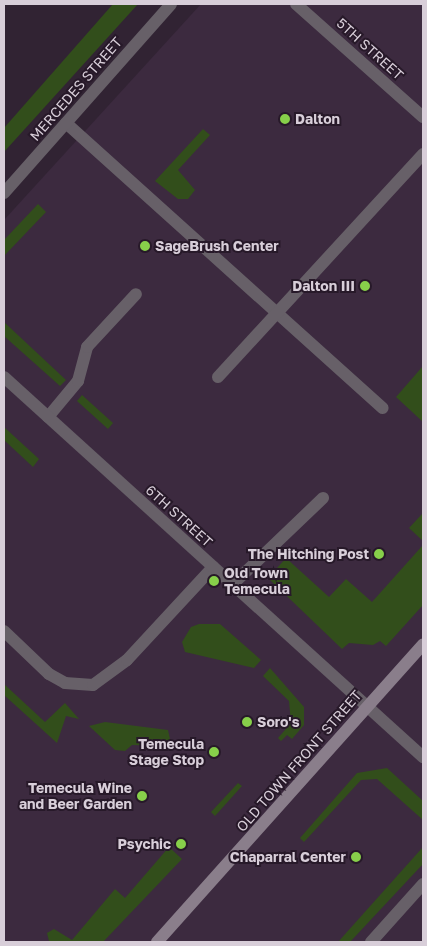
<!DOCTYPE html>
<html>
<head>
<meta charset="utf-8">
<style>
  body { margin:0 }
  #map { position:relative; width:427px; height:946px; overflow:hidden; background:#312333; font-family:"Golos Text",sans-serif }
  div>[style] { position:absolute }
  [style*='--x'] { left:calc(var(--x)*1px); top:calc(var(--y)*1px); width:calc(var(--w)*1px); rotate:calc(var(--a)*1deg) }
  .built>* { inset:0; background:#3c2a3f }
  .green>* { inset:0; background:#324e1b }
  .service>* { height:12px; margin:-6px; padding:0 6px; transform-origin:6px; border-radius:6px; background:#676068 }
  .minor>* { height:12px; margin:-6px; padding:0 6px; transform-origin:6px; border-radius:6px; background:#676068 }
  .tertiary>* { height:12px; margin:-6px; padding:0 6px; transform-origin:6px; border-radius:6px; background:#676068 }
  .secondary>* { height:12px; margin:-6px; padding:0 6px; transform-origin:6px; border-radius:6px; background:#8a7e8b }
  .dots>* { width:14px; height:14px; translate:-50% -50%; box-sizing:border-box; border:2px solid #271929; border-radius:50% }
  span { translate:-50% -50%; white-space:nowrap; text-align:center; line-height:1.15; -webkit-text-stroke:4px #271929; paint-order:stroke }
  .street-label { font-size:14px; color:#d8ced9 }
  .poi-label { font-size:14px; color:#d8ced9; font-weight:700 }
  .left { translate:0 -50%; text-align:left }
  .right { translate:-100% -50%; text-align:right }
  .frame { position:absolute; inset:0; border:5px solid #d8ced9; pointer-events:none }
</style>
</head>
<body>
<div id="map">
  <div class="built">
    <div style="clip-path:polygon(201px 4px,423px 4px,423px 942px,4px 942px,4px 220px)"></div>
  </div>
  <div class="green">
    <div style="clip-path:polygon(113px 4px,138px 4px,4px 152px,4px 128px)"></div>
    <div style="clip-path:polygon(203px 129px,210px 135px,178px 170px,195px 190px,188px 199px,178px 199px,155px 181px)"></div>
    <div style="clip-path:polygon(38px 204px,46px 212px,4px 256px,4px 240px)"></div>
    <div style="clip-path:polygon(4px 322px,66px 380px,60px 386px,4px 336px)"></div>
    <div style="clip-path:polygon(423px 366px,423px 422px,396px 397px)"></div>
    <div style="clip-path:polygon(82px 395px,113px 423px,108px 429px,77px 401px)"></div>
    <div style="clip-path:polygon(4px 427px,39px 459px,33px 467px,4px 440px)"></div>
    <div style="clip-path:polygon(423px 513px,423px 541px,409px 528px)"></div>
    <div style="clip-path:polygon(423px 545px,423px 605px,386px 646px,380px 641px,373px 645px,349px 643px,342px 649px,268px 578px,286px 558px,329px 597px,346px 579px,372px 602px)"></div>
    <div style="clip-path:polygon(199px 624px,220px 624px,261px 660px,254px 668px,185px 652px,182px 642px,191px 627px)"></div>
    <div style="clip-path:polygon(270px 668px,304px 707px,304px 725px,292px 739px,287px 735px,281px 741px,278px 738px,291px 723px,289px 701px,263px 676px)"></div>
    <div style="clip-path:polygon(4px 684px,45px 722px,65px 703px,79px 719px,66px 716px,57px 743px,4px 695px)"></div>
    <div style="clip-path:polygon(105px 722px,168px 730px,170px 739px,163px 746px,132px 745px,125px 751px,115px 750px,89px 726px)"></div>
    <div style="clip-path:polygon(387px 768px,423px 801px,423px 820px,377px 779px,361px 780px,304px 842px,300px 838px,357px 773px)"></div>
    <div style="clip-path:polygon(238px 783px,242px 786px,215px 816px,211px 812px)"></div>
    <div style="clip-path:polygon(169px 847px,182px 859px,103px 942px,49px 941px,47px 933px,54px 929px,72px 940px,115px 889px,125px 898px)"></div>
    <div style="clip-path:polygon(423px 847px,423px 864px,350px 942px,338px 942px)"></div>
  </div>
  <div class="service">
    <div style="--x:66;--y:123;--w:426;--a:42"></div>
    <div style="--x:218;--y:377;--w:303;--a:-47.4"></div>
    <div style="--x:48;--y:417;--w:47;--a:-50.2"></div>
    <div style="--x:78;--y:381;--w:35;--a:-75"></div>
    <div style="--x:87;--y:347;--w:72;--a:-47.2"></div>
    <div style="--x:232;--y:585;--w:126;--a:-43.7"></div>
    <div style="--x:4;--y:631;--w:62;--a:43.7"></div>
    <div style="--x:49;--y:674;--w:18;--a:29"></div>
    <div style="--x:65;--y:683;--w:28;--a:4"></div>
    <div style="--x:93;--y:685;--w:42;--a:-36.3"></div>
    <div style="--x:127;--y:660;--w:127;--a:-47.2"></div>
    <div style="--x:371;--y:942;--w:78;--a:-48.1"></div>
  </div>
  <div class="minor">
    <div style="--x:296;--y:4;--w:170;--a:41.7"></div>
    <div style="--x:4;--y:377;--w:566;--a:42.21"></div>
  </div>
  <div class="tertiary">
    <div style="--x:4;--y:193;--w:252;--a:-48.5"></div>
  </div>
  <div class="secondary">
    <div style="--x:157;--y:942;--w:399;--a:-48.2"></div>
  </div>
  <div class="dots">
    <div style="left:285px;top:119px;background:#87cf4a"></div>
    <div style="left:145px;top:246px;background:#87cf4a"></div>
    <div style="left:365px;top:286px;background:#87cf4a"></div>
    <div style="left:379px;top:554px;background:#87cf4a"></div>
    <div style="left:214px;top:581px;background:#87cf4a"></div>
    <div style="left:247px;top:722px;background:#87cf4a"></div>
    <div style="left:214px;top:752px;background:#87cf4a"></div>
    <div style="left:142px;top:796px;background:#87cf4a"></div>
    <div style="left:181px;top:844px;background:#87cf4a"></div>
    <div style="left:356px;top:857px;background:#87cf4a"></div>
  </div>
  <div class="street-label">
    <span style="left:370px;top:49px;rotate:42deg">5TH STREET</span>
    <span style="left:76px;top:89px;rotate:-49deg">MERCEDES STREET</span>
    <span style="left:179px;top:516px;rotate:42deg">6TH STREET</span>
    <span style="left:299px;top:761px;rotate:-49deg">OLD TOWN FRONT STREET</span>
  </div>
  <div class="poi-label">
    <span class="left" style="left:295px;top:119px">Dalton</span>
    <span class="left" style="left:155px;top:246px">SageBrush Center</span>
    <span class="right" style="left:355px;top:286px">Dalton III</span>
    <span class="right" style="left:369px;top:554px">The Hitching Post</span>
    <span class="left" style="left:224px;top:581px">Old Town<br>Temecula</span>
    <span class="left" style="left:257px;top:722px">Soro's</span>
    <span class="right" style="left:204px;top:752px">Temecula<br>Stage Stop</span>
    <span class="right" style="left:132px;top:796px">Temecula Wine<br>and Beer Garden</span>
    <span class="right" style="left:171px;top:844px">Psychic</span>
    <span class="right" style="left:346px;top:857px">Chaparral Center</span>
  </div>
  <div class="frame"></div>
</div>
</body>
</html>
